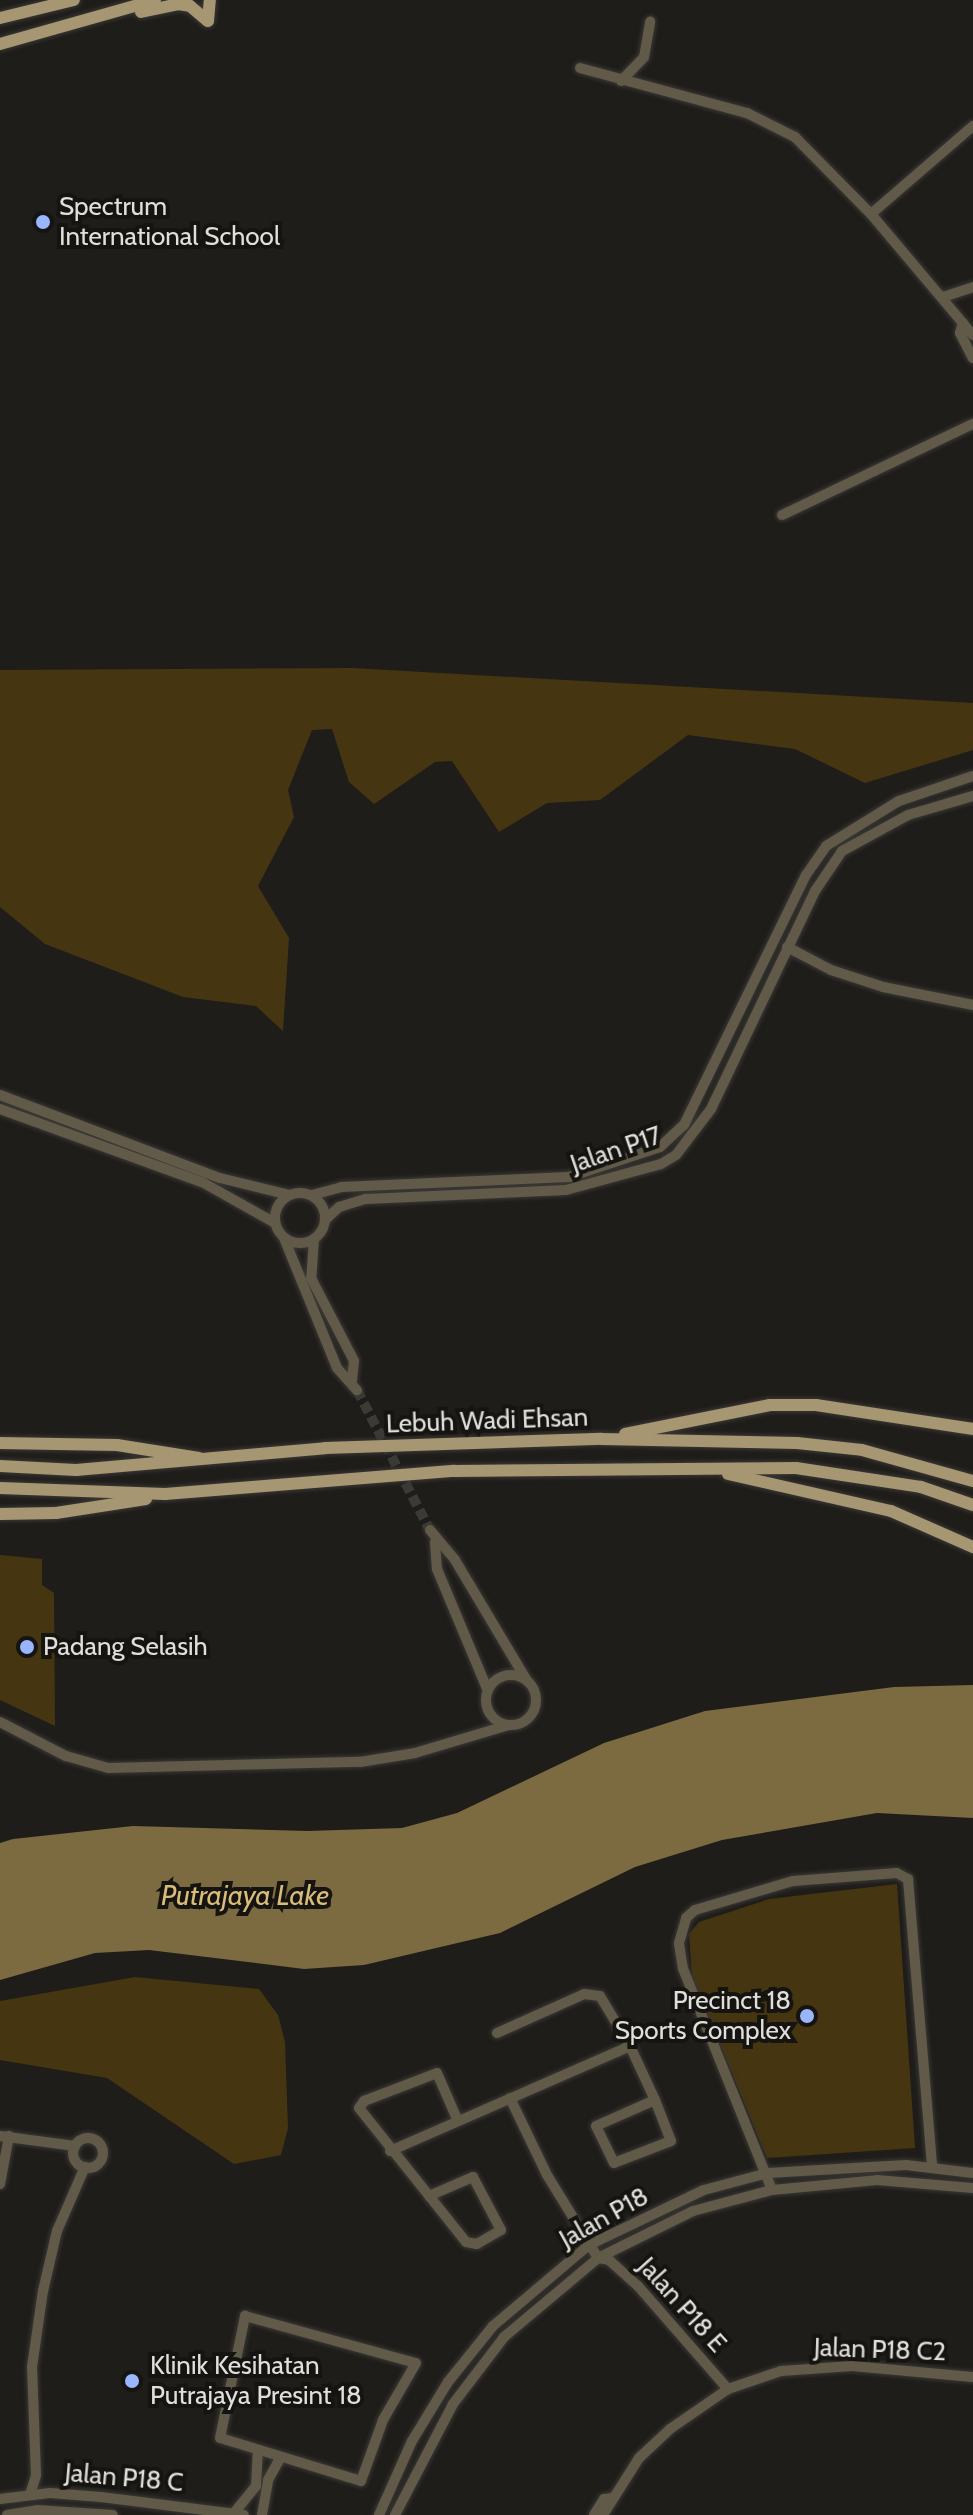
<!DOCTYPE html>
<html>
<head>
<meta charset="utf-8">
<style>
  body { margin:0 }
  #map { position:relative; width:973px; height:2515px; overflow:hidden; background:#1f1d1a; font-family:Cabin,sans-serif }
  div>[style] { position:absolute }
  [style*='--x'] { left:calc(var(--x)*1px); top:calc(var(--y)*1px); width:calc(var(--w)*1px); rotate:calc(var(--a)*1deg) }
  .green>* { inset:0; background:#453611 }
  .water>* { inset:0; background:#7c6a40 }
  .minor-tunnel>* { height:10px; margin-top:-5px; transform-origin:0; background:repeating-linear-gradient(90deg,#3c3a37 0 10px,transparent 0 15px) }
  .roads { filter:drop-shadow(0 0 2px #3a3835) drop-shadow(0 0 2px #3a3835) }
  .minor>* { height:10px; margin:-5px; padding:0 5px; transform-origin:5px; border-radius:5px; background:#615a48 }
  .minor>.ring { margin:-5px; padding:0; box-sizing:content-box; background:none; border:10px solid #615a48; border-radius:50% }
  .major>* { height:12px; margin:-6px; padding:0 6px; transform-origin:6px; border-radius:6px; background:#a69672 }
  .dots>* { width:22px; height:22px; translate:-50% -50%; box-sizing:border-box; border:4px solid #151411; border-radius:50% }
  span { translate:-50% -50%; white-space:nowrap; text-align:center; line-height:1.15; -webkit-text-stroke:8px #151411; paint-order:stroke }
  .poi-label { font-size:26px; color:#e0dfdc }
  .left { translate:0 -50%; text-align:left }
  .right { translate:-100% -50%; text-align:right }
  .street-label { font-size:26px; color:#e0dfdc }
  .water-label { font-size:28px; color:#d9bc78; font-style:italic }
</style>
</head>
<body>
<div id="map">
  <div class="green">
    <div style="clip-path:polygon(352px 668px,973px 703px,973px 750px,865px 783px,795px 749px,688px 735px,600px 800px,547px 803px,499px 832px,452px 761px,435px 762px,374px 804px,349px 782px,332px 729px,312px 730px,288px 790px,294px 817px,258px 886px,289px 938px,283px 1031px,256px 1006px,183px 997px,45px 944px,0 907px,0 670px)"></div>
    <div style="clip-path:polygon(0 1555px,42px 1559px,42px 1585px,54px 1593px,55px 1726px,0 1700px)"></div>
    <div style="clip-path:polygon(897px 1884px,915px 2148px,767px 2158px,692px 1976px,689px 1934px,699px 1922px,769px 1899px)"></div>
    <div style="clip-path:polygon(135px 1977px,259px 1989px,278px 2015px,285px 2042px,288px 2128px,281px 2155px,234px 2164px,107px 2078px,0 2060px,0 2001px)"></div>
  </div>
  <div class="water">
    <div style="clip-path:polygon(973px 1685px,973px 1818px,877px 1813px,722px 1840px,635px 1867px,500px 1933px,364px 1965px,304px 1969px,149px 1950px,95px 1953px,0 1980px,0 1843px,13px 1839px,133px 1826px,307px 1831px,402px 1828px,457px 1813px,604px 1743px,705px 1711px,894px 1687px)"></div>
  </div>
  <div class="minor-tunnel">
    <div style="--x:357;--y:1390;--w:158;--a:62.5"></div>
  </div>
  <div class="roads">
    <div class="minor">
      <div style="--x:580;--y:68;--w:173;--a:15.1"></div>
      <div style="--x:747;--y:113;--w:54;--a:26.6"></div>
      <div style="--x:795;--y:137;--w:108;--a:45.4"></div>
      <div style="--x:871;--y:214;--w:158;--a:49.9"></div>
      <div style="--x:621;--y:81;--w:33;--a:-46"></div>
      <div style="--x:644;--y:57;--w:36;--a:-80"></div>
      <div style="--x:871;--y:214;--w:135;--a:-40.8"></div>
      <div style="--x:943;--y:297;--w:32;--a:-18"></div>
      <div style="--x:963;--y:323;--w:10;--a:107"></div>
      <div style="--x:960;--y:333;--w:28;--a:63"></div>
      <div style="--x:782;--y:515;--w:212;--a:-25.5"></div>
      <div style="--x:787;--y:947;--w:50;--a:27.6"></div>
      <div style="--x:831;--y:970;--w:55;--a:18.1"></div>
      <div style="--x:883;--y:987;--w:92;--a:11.3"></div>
      <div style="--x:0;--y:1095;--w:235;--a:20.7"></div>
      <div style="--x:220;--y:1178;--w:71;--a:13.8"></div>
      <div style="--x:0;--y:1109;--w:215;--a:19.9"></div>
      <div style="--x:202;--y:1182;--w:84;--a:29.3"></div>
      <div class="ring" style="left:275px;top:1193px;width:40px;height:40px"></div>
      <div style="--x:312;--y:1195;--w:30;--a:-15"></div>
      <div style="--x:341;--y:1187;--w:228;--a:-2.5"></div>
      <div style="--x:569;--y:1177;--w:96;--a:-18.2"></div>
      <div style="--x:660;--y:1147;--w:33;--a:-43"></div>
      <div style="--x:684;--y:1125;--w:278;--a:-64"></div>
      <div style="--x:806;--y:875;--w:35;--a:-55"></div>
      <div style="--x:826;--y:846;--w:86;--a:-31.7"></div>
      <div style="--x:899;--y:801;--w:78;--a:-18.7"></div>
      <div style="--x:325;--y:1220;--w:19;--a:-43"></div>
      <div style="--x:339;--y:1207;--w:28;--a:-17"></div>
      <div style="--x:366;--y:1199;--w:200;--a:-2.6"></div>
      <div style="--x:566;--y:1190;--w:98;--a:-15.3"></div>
      <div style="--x:661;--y:1164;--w:17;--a:-31"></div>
      <div style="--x:676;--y:1155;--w:58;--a:-52.7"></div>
      <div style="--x:711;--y:1109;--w:242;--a:-64.5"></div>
      <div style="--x:815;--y:891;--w:48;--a:-56"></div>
      <div style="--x:842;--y:851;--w:75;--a:-28.6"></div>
      <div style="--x:908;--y:815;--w:68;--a:-16.3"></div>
      <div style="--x:284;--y:1238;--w:140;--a:67.8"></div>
      <div style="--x:337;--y:1368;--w:30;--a:48"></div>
      <div style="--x:314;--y:1239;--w:39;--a:94"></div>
      <div style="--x:311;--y:1278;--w:93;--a:62.6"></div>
      <div style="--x:354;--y:1361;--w:19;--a:96"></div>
      <div style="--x:430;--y:1530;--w:39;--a:50"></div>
      <div style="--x:455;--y:1560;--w:141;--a:59.2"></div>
      <div style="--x:435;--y:1542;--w:27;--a:86"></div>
      <div style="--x:437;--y:1569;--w:132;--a:67.3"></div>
      <div class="ring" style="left:486px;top:1675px;width:40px;height:40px"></div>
      <div style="--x:0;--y:1722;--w:74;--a:27.3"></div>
      <div style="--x:66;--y:1756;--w:44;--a:15.9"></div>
      <div style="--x:108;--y:1768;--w:252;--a:-1.4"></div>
      <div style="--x:360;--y:1762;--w:56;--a:-9.3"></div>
      <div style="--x:415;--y:1753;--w:98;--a:-16.6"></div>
      <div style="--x:497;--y:2033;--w:95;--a:-24.1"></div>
      <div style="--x:584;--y:1994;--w:16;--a:7"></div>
      <div style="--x:600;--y:1996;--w:58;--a:59"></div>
      <div style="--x:630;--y:2046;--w:60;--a:65.2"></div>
      <div style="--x:655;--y:2100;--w:44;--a:68.7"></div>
      <div style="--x:671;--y:2141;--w:61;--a:158.9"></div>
      <div style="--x:614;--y:2163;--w:41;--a:-115.9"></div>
      <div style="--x:596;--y:2126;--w:64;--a:-23.8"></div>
      <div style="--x:510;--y:2098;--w:85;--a:64.3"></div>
      <div style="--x:547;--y:2175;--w:97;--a:58.4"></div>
      <div style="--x:598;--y:2258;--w:11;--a:10"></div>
      <div style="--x:609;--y:2260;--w:39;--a:42"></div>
      <div style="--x:638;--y:2286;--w:137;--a:48.9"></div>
      <div style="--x:0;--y:2136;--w:76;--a:7.6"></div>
      <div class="ring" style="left:73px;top:2138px;width:20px;height:20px"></div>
      <div style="--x:390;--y:2151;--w:262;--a:-23.6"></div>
      <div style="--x:0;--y:2184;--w:49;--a:-79.4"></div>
      <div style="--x:772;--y:2190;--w:238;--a:-111.9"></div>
      <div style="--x:683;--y:1969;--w:26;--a:-99"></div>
      <div style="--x:679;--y:1943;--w:26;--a:-74"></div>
      <div style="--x:686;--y:1918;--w:12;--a:-42"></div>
      <div style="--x:695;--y:1910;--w:102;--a:-16.5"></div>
      <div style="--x:793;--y:1881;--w:104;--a:-4.4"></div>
      <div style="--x:897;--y:1873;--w:13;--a:29"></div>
      <div style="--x:908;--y:1879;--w:289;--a:85.2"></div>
      <div style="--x:429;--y:2196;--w:48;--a:-23.4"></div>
      <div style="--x:473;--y:2177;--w:60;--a:62.2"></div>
      <div style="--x:501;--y:2230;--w:28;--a:150"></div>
      <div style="--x:477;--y:2244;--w:11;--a:-170"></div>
      <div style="--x:466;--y:2242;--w:171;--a:-128.6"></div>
      <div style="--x:359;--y:2108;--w:9;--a:-54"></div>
      <div style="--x:364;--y:2101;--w:78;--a:-21"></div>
      <div style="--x:437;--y:2073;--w:50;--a:66.5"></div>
      <div style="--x:245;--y:2316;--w:177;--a:15.4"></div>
      <div style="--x:416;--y:2363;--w:66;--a:120.1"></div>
      <div style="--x:383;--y:2420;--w:65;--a:109.8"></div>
      <div style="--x:361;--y:2481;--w:147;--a:-163"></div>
      <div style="--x:220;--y:2438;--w:125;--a:-78.4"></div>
      <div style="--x:30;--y:2495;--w:21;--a:-73"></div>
      <div style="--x:36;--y:2475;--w:108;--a:-92.1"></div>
      <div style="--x:32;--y:2367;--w:77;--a:-81.8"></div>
      <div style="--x:43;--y:2291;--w:62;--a:-76.9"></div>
      <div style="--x:57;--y:2231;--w:70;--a:-66.4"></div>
      <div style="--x:0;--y:2499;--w:50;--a:-6.8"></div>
      <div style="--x:50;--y:2493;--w:51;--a:4.5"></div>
      <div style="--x:101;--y:2497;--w:144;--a:7.2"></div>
      <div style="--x:234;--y:2513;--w:35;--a:-51"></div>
      <div style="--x:256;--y:2486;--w:35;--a:-87"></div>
      <div style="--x:7;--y:2515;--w:30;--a:-9"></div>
      <div style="--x:37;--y:2510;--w:76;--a:3.8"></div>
      <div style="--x:262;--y:2515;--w:36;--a:-80"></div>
      <div style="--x:268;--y:2480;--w:26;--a:-61"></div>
      <div style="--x:379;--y:2515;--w:81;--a:-66"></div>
      <div style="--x:412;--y:2441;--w:69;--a:-58.6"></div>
      <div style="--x:448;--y:2382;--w:72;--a:-51.2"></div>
      <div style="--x:493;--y:2326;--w:126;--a:-40.2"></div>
      <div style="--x:589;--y:2245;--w:127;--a:-25.6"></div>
      <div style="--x:704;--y:2190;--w:66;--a:-14.9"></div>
      <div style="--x:768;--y:2173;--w:138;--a:-3.3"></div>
      <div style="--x:906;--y:2165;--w:67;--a:6.8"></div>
      <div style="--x:395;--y:2515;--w:125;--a:-62.4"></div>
      <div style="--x:453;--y:2404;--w:84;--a:-52.7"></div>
      <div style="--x:504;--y:2337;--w:123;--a:-40"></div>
      <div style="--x:598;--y:2258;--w:106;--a:-26.3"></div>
      <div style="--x:693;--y:2211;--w:82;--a:-14.9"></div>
      <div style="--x:772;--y:2190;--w:105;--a:-5.4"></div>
      <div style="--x:877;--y:2180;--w:96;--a:4.8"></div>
      <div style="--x:594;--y:2515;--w:19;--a:-58"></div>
      <div style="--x:604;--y:2499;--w:9;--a:-6"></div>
      <div style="--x:603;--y:2515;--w:67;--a:-57.7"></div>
      <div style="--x:639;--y:2458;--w:42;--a:-43.1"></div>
      <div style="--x:670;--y:2429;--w:70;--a:-34.6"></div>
      <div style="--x:728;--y:2389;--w:56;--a:-18.8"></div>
      <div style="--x:781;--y:2371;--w:71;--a:-4"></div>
      <div style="--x:852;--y:2366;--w:121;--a:5.2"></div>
    </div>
    <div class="major">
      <div style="--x:141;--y:12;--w:38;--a:-12"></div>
      <div style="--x:178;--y:4;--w:12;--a:9"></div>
      <div style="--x:190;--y:6;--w:23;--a:40"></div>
      <div style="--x:0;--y:18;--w:76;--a:-13.7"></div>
      <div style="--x:208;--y:21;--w:21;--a:-85"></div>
      <div style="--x:0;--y:44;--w:161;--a:-15.8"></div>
      <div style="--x:625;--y:1434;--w:148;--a:-11.3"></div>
      <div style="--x:770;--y:1405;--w:46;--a:0"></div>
      <div style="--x:816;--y:1405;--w:159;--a:8.7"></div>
      <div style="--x:0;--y:1443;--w:117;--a:1"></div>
      <div style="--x:117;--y:1445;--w:83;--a:9"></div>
      <div style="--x:0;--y:1466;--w:76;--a:3"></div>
      <div style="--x:76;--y:1470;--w:250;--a:-5"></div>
      <div style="--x:325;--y:1448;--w:277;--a:-1.9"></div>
      <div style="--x:602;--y:1439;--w:195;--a:1.2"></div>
      <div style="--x:797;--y:1443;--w:65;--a:6.1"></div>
      <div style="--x:862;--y:1450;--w:115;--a:15.6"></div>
      <div style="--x:728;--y:1474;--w:167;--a:12.8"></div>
      <div style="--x:891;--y:1511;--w:90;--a:23.7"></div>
      <div style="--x:0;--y:1488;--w:165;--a:2.1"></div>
      <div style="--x:165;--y:1494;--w:290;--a:-4.6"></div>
      <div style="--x:454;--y:1471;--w:342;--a:-0.5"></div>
      <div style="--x:796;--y:1468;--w:126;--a:8.6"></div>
      <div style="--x:921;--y:1487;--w:55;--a:19.1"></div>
      <div style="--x:0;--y:1514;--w:56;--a:-1"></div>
      <div style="--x:56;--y:1513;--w:91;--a:-8.8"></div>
    </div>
  </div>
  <div class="dots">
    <div style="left:43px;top:222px;background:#99b5fd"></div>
    <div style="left:27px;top:1647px;background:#99b5fd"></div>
    <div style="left:807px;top:2016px;background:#99b5fd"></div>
    <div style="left:132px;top:2381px;background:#99b5fd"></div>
  </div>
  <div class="poi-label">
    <span class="left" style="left:59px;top:222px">Spectrum<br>International School</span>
    <span class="left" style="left:43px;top:1647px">Padang Selasih</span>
    <span class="right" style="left:791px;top:2016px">Precinct 18<br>Sports Complex</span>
    <span class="left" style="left:150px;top:2381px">Klinik Kesihatan<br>Putrajaya Presint 18</span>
  </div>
  <div class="street-label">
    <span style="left:616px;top:1150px;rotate:-19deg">Jalan P17</span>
    <span style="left:487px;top:1421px;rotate:-2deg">Lebuh Wadi Ehsan</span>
    <span style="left:604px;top:2218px;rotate:-29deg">Jalan P18</span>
    <span style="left:682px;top:2305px;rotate:48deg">Jalan P18 E</span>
    <span style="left:880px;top:2350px;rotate:2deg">Jalan P18 C2</span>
    <span style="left:124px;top:2478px;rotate:5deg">Jalan P18 C</span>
  </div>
  <div class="water-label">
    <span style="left:245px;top:1895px">Putrajaya Lake</span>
  </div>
</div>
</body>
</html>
